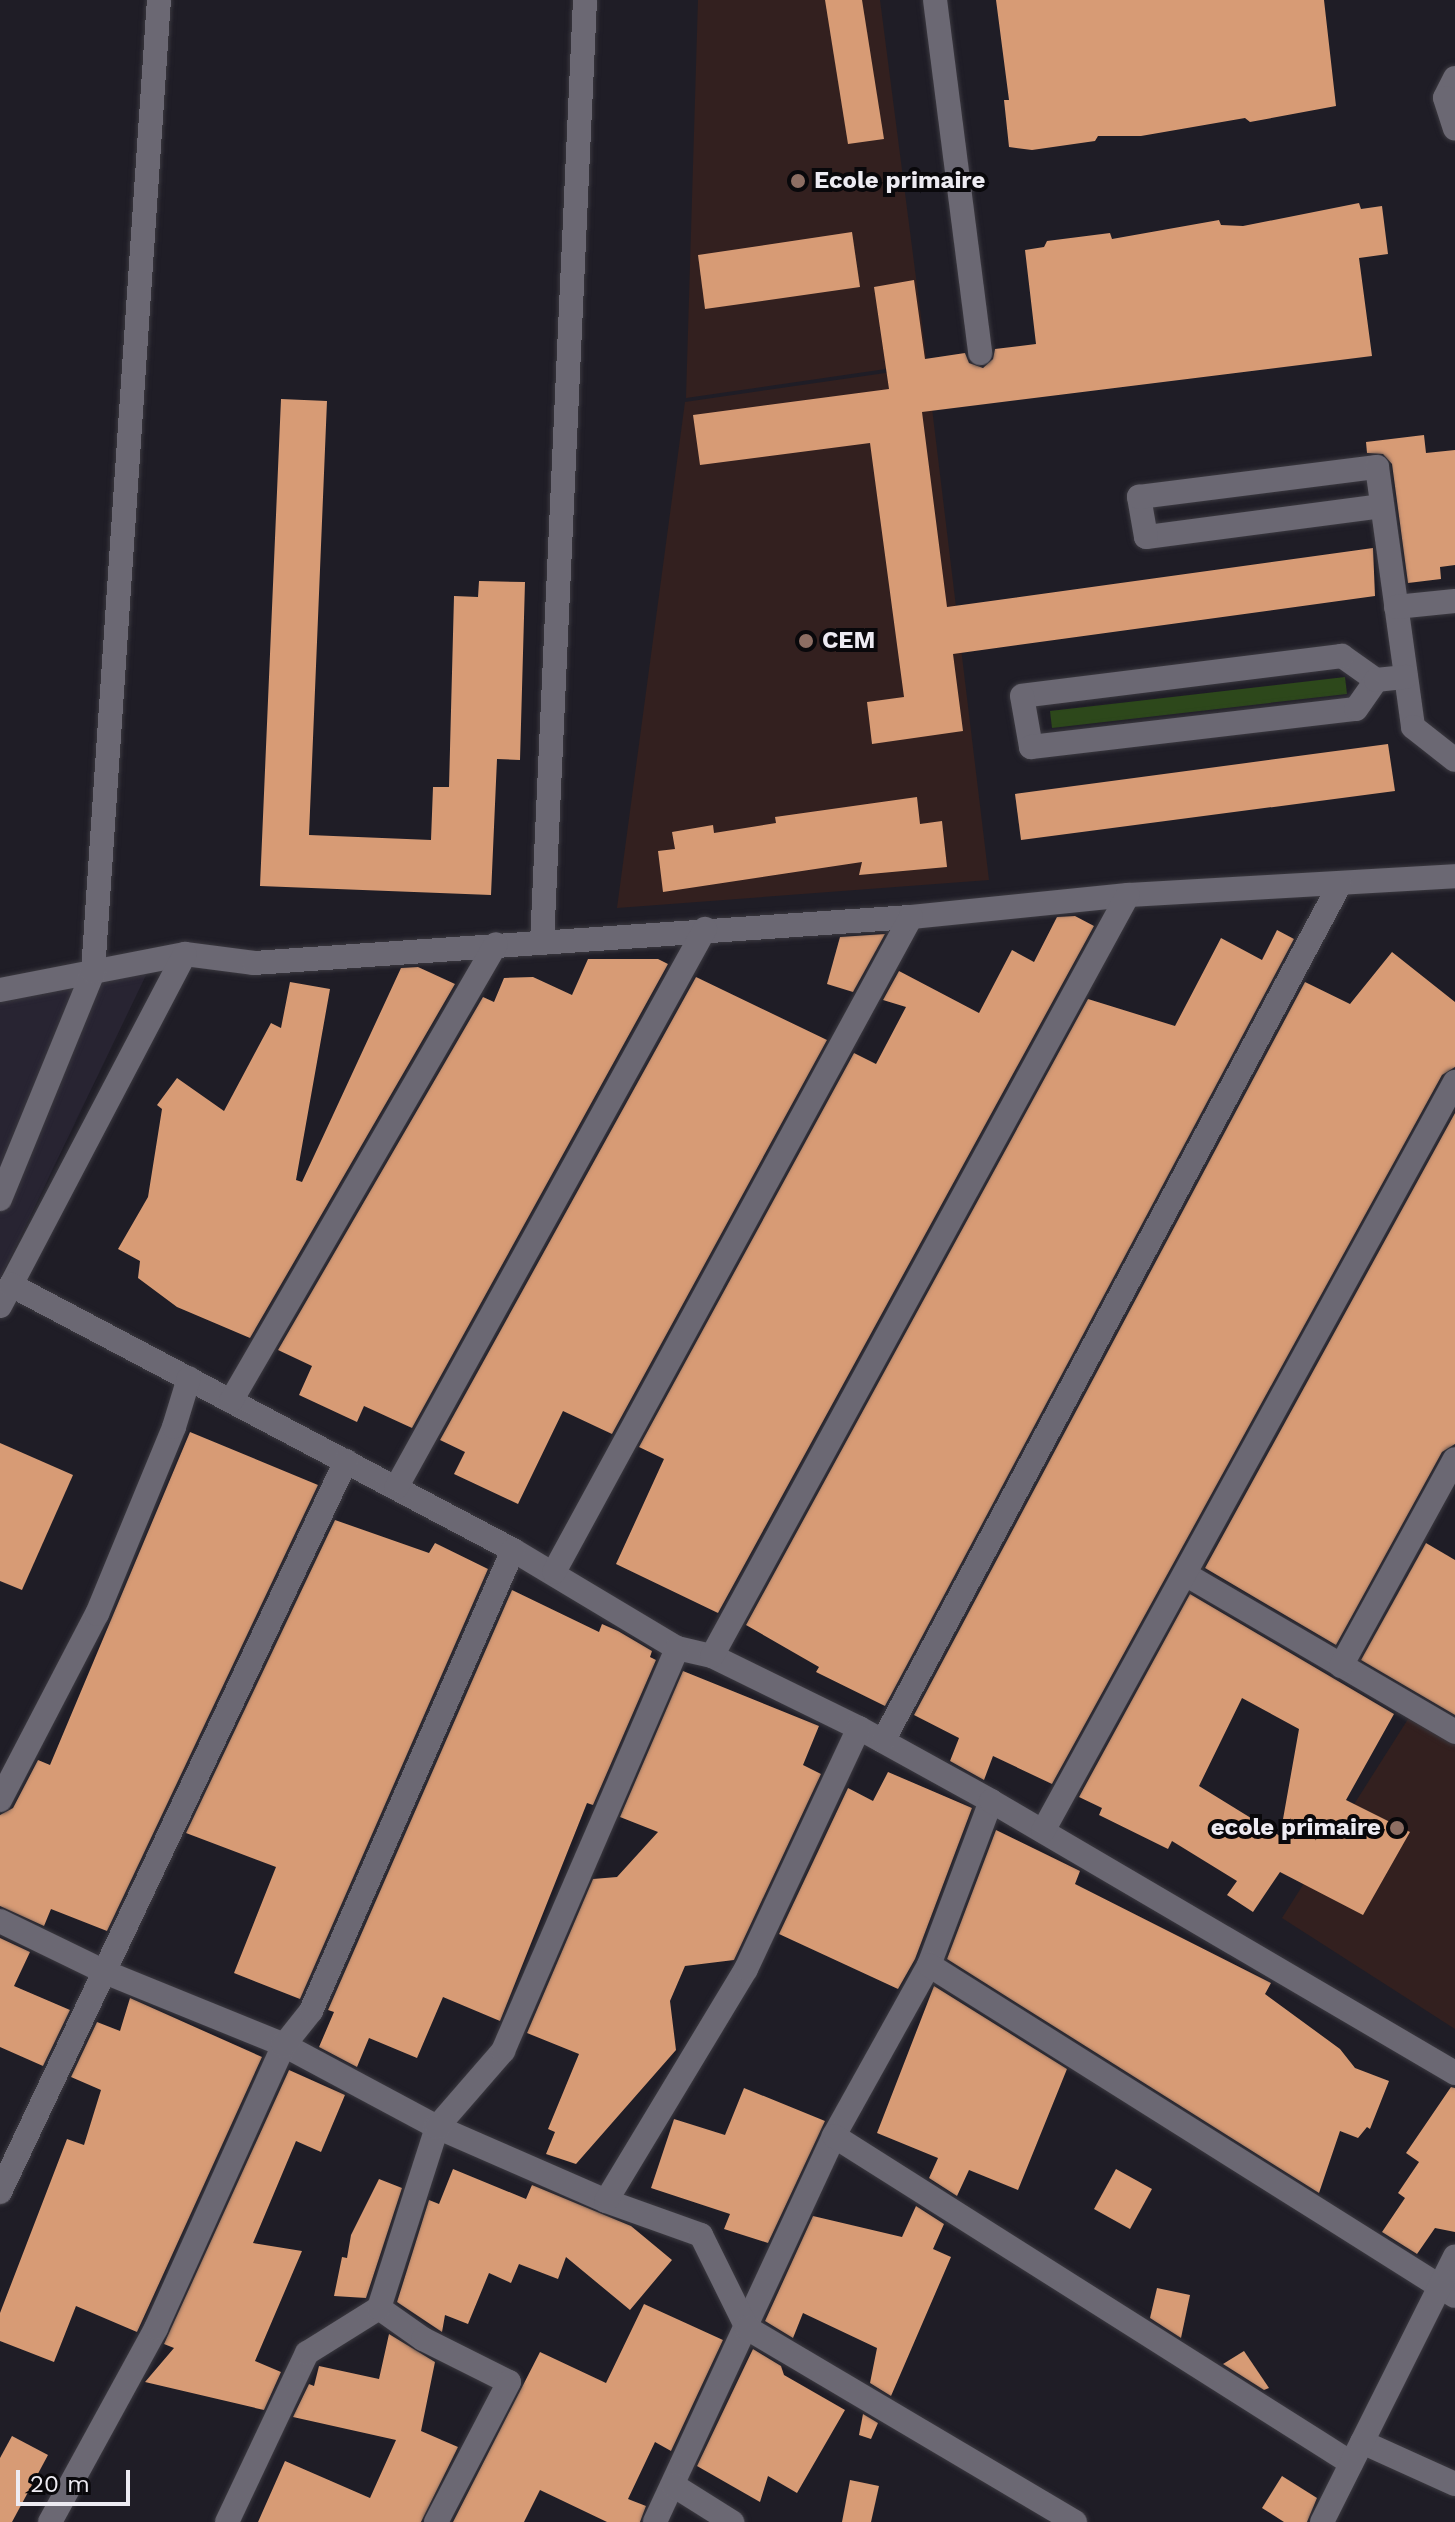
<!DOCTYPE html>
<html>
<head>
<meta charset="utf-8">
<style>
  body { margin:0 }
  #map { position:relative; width:1455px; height:2522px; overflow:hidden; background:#1f1d26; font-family:"Work Sans",sans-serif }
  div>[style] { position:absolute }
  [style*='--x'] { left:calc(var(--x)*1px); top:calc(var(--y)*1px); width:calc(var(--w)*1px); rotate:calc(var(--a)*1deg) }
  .built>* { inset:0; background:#282432 }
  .education>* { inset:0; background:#33201f }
  .green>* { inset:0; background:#2d481b }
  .building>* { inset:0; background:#d79b75 }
  .roads { filter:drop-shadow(0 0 2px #3b3940) drop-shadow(0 0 2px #3b3940) }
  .minor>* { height:24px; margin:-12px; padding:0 12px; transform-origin:12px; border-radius:12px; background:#6b6873 }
  .dots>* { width:22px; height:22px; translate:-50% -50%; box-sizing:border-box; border:4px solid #09080b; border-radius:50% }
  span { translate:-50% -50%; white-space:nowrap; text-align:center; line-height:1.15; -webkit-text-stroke:8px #09080b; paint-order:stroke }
  .poi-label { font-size:24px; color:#edebf2; font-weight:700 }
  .left { translate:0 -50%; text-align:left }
  .right { translate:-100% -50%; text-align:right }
  .scale { position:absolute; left:16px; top:2470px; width:114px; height:36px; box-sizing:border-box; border:4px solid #edebf2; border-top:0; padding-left:10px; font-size:24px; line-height:28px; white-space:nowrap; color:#edebf2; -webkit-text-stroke:6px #09080b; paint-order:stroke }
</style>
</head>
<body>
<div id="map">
  <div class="built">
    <div style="clip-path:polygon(148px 971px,0 1279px,0 999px)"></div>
  </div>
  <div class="education">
    <div style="clip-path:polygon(698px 0,880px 0,927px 363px,686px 398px)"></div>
    <div style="clip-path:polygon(927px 367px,989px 880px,617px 908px,685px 402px)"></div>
    <div style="clip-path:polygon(1410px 1716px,1455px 1739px,1455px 2029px,1282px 1918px)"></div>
  </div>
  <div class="green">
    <div style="clip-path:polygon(1345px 677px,1347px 694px,1052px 728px,1050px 711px)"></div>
  </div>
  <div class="building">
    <div style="clip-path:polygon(825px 0,862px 0,884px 139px,848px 144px)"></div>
    <div style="clip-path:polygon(996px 0,1324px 0,1336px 106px,1250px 122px,1245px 118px,1141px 136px,1098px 136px,1095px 141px,1032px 150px,1009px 147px,1004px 100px,1009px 100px)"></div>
    <div style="clip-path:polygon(1359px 203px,1361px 209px,1382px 206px,1388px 254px,1359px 258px,1372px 356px,922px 412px,947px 607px,1373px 548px,1375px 596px,953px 654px,963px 731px,872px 744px,867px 702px,904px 697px,870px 443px,700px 465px,693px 415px,889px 389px,874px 287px,914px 280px,925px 359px,965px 353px,969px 363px,983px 368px,993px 359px,995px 349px,1036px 344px,1025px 250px,1044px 247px,1047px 241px,1110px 233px,1112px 239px,1219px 220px,1221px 225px,1243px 226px)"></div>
    <div style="clip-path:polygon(852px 232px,860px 287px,705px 309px,698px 255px)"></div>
    <div style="clip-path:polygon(281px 399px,327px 401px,309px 835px,431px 840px,433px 787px,449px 787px,454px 596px,478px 597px,479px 581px,525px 582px,520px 760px,497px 759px,491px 895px,260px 886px)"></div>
    <div style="clip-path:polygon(1424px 435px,1426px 453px,1455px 450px,1455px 565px,1440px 567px,1441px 579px,1408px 583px,1392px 464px,1383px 454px,1367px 453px,1366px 442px)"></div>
    <div style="clip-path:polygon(1388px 744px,1395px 791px,1021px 840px,1015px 794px)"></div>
    <div style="clip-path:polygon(917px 797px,920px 824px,942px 821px,947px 867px,859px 875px,862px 862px,663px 892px,658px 851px,675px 849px,672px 832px,713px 825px,714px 833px,776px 823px,775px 817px)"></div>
    <div style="clip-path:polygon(1075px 916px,1094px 926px,718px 1613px,616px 1564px,664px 1459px,639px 1447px,854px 1053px,876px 1064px,906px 1007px,883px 1000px,899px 971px,979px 1013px,1012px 950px,1034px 962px,1057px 917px)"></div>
    <div style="clip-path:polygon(1277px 930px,1294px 939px,885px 1706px,816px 1672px,819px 1667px,746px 1625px,1088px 999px,1175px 1026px,1221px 938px,1262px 960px)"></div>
    <div style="clip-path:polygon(885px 934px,853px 992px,827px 984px,840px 937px)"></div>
    <div style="clip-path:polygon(1392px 952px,1455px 1002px,1455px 1067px,1442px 1075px,1052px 1784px,993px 1756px,984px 1780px,950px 1761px,959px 1738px,914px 1715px,1305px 982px,1350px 1004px)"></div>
    <div style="clip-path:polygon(588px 959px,658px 959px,668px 964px,412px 1428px,364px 1406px,357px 1422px,299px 1395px,312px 1366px,278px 1350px,483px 997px,494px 1002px,504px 978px,533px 977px,572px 995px)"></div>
    <div style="clip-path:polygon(418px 967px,455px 984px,250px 1338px,177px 1307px,138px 1278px,140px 1261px,118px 1249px,148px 1197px,162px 1109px,157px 1105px,177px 1078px,224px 1111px,271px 1023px,281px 1028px,290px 982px,330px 989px,296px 1180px,302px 1182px,401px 968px)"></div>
    <div style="clip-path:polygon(696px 977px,827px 1040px,612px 1434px,563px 1411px,518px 1504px,454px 1474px,465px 1452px,440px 1440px)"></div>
    <div style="clip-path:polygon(1455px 1113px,1455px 1444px,1442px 1452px,1336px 1645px,1205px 1568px)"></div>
    <div style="clip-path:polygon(190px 1432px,318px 1485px,107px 1931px,51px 1909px,44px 1926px,0 1906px,0 1815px,13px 1808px,38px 1760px,50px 1765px)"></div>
    <div style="clip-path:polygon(0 1443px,73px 1475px,22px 1590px,0 1581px)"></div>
    <div style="clip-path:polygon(335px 1520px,429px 1553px,435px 1543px,488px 1569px,300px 1999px,234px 1973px,276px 1867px,186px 1833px)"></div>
    <div style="clip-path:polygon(1426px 1543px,1455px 1560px,1455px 1715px,1361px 1660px)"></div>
    <div style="clip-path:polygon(512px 1590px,599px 1632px,602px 1624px,618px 1631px,652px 1651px,650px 1657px,656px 1660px,593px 1805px,587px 1803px,500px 2021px,443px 1997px,417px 2058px,369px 2038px,357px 2067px,319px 2047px,334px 2012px,328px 2010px)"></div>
    <div style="clip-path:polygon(evenodd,1190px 1594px,1394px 1714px,1346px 1800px,1410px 1832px,1363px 1915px,1280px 1872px,1253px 1912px,1227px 1895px,1237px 1881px,1172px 1841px,1168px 1849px,1099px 1815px,1102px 1808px,1079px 1797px,1190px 1594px,1242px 1698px,1299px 1729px,1280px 1836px,1199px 1786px,1242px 1698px)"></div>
    <div style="clip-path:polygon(683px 1671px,819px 1726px,803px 1765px,821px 1774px,734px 1960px,685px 1966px,670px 2001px,676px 2050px,576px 2164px,546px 2154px,555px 2132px,548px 2129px,579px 2054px,527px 2033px,593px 1879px,617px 1877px,658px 1832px,620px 1817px)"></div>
    <div style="clip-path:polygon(888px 1772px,972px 1808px,915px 1959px,898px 1989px,779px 1934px,848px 1788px,873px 1801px)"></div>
    <div style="clip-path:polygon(996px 1830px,1080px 1871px,1075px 1884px,1271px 1983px,1265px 1994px,1340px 2049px,1355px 2068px,1389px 2081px,1370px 2129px,1367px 2127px,1358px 2138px,1340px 2131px,1319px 2193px,947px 1959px)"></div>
    <div style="clip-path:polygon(0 1938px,30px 1952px,14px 1986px,70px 2010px,43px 2066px,0 2047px)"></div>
    <div style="clip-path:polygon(934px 1986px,1067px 2069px,1018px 2190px,969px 2170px,957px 2196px,929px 2178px,938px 2158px,877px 2133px)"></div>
    <div style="clip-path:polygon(130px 1998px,262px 2057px,137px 2332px,76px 2306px,54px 2362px,0 2341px,0 2313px,67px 2139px,84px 2145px,101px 2090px,71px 2077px,97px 2022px,120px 2031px)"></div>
    <div style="clip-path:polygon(289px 2070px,345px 2095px,321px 2152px,296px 2141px,253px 2243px,302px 2251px,255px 2361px,281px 2372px,264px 2410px,145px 2382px,174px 2348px,164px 2344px)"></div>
    <div style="clip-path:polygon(1451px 2087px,1455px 2088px,1455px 2232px,1435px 2228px,1417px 2254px,1382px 2232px,1405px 2198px,1398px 2193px,1419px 2162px,1406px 2153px)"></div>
    <div style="clip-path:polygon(744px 2088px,825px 2121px,768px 2243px,724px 2229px,730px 2214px,651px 2188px,674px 2119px,725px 2135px)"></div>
    <div style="clip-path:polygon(453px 2169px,526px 2199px,532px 2185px,631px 2226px,672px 2260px,630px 2310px,566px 2257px,558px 2279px,519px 2264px,511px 2283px,489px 2273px,468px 2324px,445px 2315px,442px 2332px,397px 2302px,429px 2200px,439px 2204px)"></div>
    <div style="clip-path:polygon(1116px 2169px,1152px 2189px,1130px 2229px,1094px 2209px)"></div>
    <div style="clip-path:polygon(379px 2179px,402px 2188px,366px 2298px,334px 2296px,342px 2257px,347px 2258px,351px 2235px)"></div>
    <div style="clip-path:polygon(916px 2206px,944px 2224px,933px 2249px,951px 2257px,891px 2396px,870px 2383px,877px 2348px,803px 2313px,793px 2338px,765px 2321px,813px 2216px,902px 2237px)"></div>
    <div style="clip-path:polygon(1157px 2288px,1190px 2295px,1181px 2338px,1150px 2318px)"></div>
    <div style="clip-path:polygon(644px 2304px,723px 2340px,671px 2451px,655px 2442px,628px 2499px,646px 2506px,640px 2522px,607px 2522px,540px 2490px,524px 2522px,453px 2522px,540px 2352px,606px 2383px)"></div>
    <div style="clip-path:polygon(389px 2334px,435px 2362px,421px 2431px,458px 2447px,421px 2522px,258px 2522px,285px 2461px,370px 2498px,396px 2440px,293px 2417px,309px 2384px,314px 2386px,319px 2366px,379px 2379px)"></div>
    <div style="clip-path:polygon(753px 2349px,781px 2366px,784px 2375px,845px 2410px,797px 2493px,768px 2476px,760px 2502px,697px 2466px)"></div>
    <div style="clip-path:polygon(1244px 2351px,1269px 2388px,1264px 2390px,1223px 2364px)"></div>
    <div style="clip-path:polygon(863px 2414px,878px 2423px,871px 2439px,859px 2435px)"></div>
    <div style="clip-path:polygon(12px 2436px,48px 2455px,12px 2522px,0 2522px,0 2458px)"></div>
    <div style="clip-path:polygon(1282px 2476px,1317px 2498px,1307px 2522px,1284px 2522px,1262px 2508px)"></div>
    <div style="clip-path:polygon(850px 2480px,879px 2486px,871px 2522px,842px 2522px)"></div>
  </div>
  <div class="roads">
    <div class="minor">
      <div style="--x:935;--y:0;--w:356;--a:82.7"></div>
      <div style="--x:1455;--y:78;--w:22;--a:117"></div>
      <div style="--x:1445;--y:98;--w:32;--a:72"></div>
      <div style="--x:1382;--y:506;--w:238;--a:172.5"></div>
      <div style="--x:1146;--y:537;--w:41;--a:-99.9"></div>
      <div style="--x:1139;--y:497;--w:240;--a:-7.2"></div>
      <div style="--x:1377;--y:467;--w:262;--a:82.1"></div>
      <div style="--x:1413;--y:727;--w:53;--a:38.2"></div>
      <div style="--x:1396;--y:607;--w:59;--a:-5.8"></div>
      <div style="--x:1376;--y:680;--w:42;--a:-144.8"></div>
      <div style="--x:1342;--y:656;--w:322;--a:172.9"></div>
      <div style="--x:1022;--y:696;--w:52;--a:80"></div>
      <div style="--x:1031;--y:747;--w:327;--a:-6.7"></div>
      <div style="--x:1356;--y:709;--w:35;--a:-55"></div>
      <div style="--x:1376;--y:680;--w:30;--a:-6"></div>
      <div style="--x:542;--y:943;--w:944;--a:-87.39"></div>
      <div style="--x:0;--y:990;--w:188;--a:-11"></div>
      <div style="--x:185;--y:954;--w:70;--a:7.4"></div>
      <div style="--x:254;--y:963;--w:659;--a:-4.01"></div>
      <div style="--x:911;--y:917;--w:218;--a:-5.8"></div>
      <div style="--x:1128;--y:895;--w:328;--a:-3.3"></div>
      <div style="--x:0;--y:1199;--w:245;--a:-67.7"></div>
      <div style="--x:93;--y:972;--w:974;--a:-86.12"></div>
      <div style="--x:11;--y:1285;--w:374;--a:-62.3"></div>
      <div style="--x:0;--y:1306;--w:24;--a:-62"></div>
      <div style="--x:11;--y:1285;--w:568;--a:27.83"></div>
      <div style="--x:513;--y:1550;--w:191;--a:30.9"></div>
      <div style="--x:677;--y:1648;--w:36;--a:13"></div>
      <div style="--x:712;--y:1656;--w:164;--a:26.1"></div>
      <div style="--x:859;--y:1728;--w:151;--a:28.9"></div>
      <div style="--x:991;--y:1801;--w:175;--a:110.7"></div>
      <div style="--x:929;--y:1965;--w:196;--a:119.1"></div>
      <div style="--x:834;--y:2136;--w:425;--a:114.9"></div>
      <div style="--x:231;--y:1401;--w:528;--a:-59.89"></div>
      <div style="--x:396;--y:1488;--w:639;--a:-61.07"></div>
      <div style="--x:554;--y:1572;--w:746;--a:-61.41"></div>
      <div style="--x:1185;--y:1574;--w:313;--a:30.3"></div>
      <div style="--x:712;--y:1656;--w:867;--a:-61.34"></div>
      <div style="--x:1341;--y:1666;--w:236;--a:-61.2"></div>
      <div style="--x:883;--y:1741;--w:971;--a:-61.93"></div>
      <div style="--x:0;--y:1800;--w:210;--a:-62.5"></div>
      <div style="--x:97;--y:1614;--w:202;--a:-67.6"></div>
      <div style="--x:174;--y:1427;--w:51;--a:-73"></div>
      <div style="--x:991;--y:1801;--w:538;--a:30.38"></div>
      <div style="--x:1043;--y:1831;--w:855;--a:-61.19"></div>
      <div style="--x:0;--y:1921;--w:119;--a:25.9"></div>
      <div style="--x:107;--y:1973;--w:191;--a:22.1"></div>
      <div style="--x:284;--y:2045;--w:174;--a:28.2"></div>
      <div style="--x:437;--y:2127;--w:184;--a:23.6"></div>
      <div style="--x:606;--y:2201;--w:101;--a:19.7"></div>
      <div style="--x:701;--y:2235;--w:104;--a:63.7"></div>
      <div style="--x:747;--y:2328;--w:381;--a:30.6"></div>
      <div style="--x:929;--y:1965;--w:621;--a:32.18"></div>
      <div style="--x:834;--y:2136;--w:612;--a:32.31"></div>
      <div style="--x:0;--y:2192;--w:809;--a:-64.67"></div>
      <div style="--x:606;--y:2201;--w:271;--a:-58.9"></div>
      <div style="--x:746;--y:1969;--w:266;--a:-64.9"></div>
      <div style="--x:379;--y:2308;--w:54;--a:35.2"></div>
      <div style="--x:423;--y:2339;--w:96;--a:26.6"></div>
      <div style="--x:509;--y:2382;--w:158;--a:117.5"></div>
      <div style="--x:1362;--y:2442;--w:102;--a:24.3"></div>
      <div style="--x:673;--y:2485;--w:70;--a:32.1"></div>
      <div style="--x:50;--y:2522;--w:221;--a:-61.3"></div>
      <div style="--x:156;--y:2328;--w:311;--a:-65.7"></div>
      <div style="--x:284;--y:2045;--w:43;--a:-51.5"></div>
      <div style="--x:311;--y:2011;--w:503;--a:-66.34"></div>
      <div style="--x:227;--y:2522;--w:187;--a:-64.7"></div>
      <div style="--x:307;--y:2353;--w:85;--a:-32"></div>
      <div style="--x:379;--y:2308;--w:190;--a:-72.2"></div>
      <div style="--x:437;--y:2127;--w:101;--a:-49"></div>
      <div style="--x:503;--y:2051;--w:439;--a:-66.6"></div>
      <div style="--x:1322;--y:2522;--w:297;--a:-63.4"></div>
    </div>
  </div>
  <div class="dots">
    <div style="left:798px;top:181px;background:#8d6e63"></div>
    <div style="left:806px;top:641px;background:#8d6e63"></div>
    <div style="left:1397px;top:1828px;background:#8d6e63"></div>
  </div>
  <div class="poi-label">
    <span class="left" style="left:814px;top:181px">Ecole primaire</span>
    <span class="left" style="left:822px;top:641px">CEM</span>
    <span class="right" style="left:1381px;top:1828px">ecole primaire</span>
  </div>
  <div class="scale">20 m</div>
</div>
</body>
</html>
